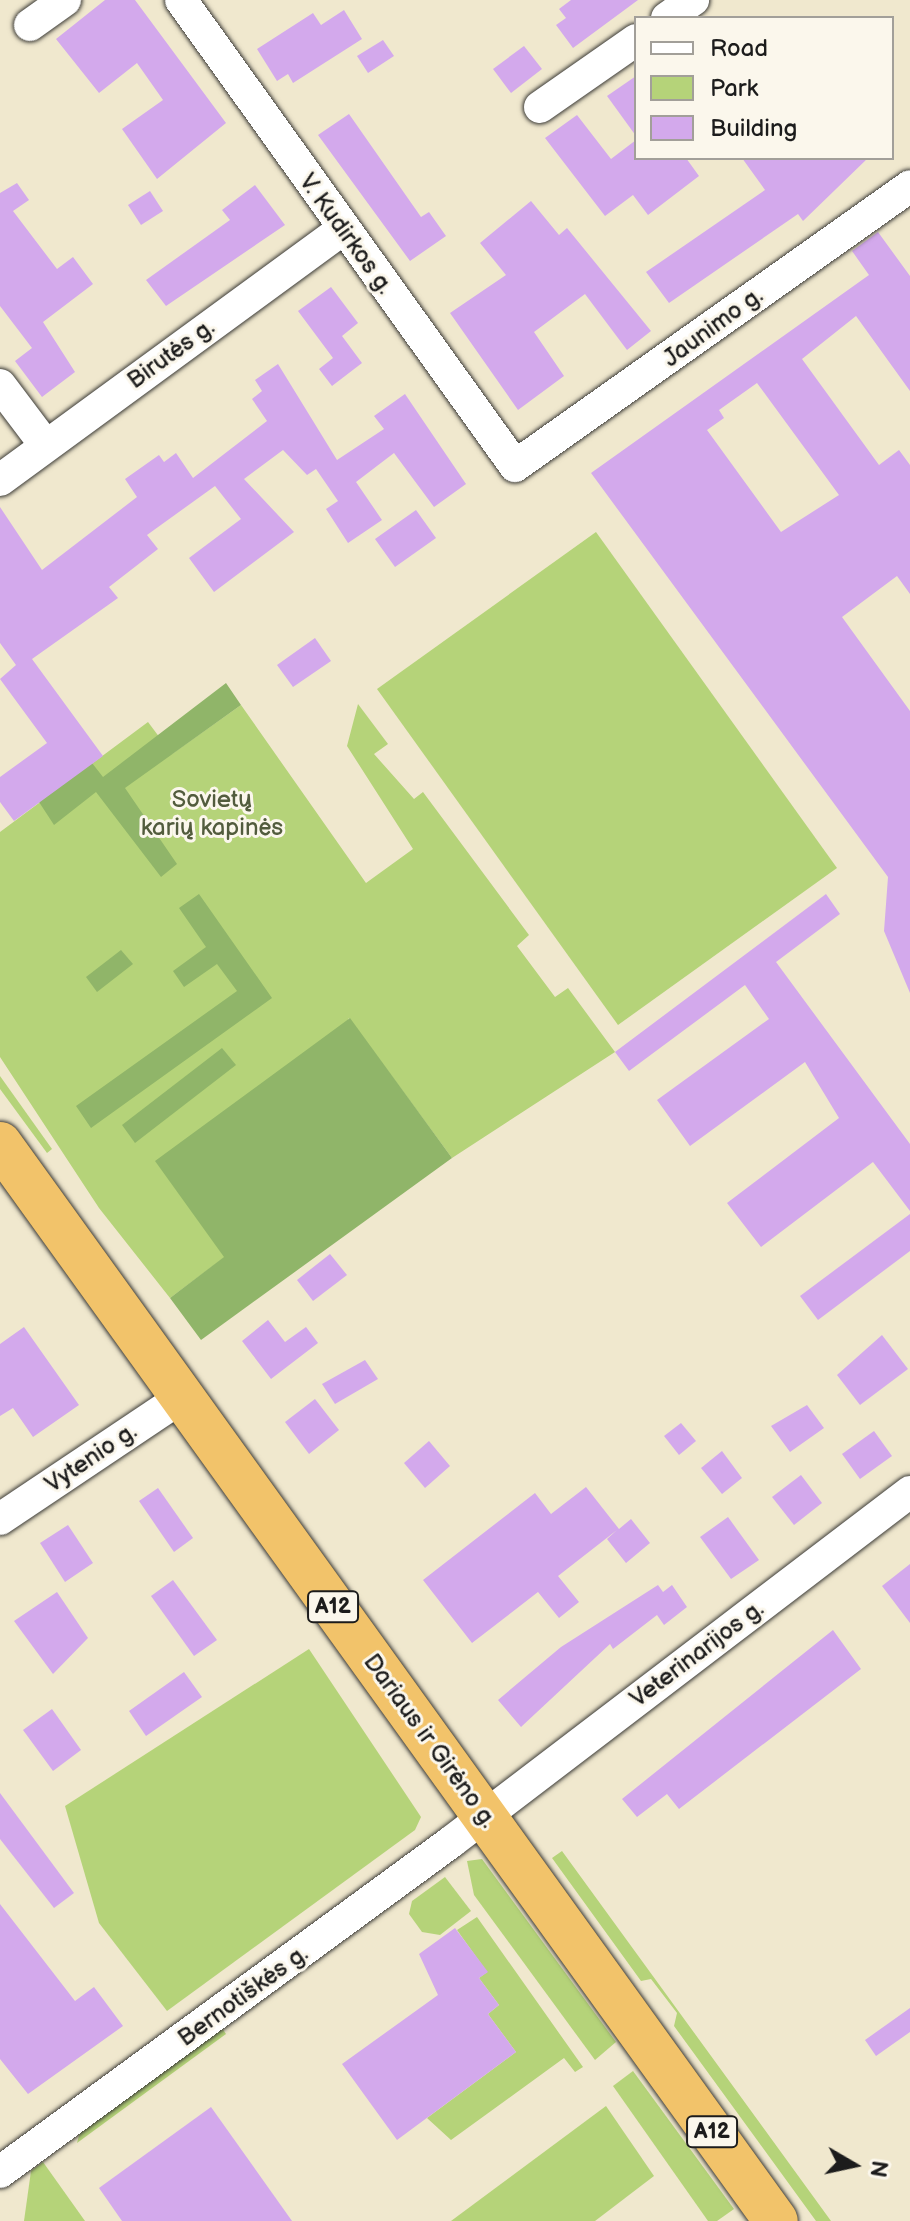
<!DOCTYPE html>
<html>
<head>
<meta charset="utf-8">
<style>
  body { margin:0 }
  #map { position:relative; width:910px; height:2221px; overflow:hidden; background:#f0e8ce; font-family:"Balsamiq Sans",sans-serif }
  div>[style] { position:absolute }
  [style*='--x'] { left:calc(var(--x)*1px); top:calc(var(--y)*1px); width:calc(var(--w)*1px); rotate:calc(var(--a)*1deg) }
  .green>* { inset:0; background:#b5d379 }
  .forest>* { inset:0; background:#90b569 }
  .building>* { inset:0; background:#d3a9ec }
  .roads { filter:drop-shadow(0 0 2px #3c3b37) drop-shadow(0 0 2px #3c3b37) }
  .minor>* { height:32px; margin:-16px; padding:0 16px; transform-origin:16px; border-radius:16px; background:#fff }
  .highway>* { height:44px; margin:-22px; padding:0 22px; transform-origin:22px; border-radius:22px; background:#f2c36a }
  span { translate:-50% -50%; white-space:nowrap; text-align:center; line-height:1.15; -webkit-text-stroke:6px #fbf7ec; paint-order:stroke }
  .shield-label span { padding:2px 6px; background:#fbf7ec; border:2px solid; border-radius:6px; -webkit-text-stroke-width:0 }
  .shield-label { font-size:22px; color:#1c1c1c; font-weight:700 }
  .street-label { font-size:24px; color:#1c1c1c }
  .park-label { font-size:24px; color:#525c3d }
  .legend { position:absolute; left:634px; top:16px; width:260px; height:144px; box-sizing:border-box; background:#fbf7ec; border:2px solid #a29f99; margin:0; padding:10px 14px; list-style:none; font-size:24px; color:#1c1c1c }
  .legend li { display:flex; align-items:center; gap:16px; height:40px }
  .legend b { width:40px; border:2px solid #a29f99 }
  .north { position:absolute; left:814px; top:2125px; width:80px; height:80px; -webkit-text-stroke:6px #fbf7ec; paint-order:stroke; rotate:99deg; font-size:22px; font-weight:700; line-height:32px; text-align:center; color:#1c1c1c }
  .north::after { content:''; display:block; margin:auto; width:28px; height:36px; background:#1c1c1c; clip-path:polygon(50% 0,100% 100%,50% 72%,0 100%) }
</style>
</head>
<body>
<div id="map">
  <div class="green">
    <div style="clip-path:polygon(596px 532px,837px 868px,618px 1025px,377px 689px)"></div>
    <div style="clip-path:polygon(358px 704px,388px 744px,374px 754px,414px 799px,423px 792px,529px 935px,517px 946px,555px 997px,568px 988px,615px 1052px,452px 1158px,349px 1018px,225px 1257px,170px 1298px,99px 1208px,0 1057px,0 832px,148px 722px,172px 754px,241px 705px,366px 883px,413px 849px,347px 746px)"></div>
    <div style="clip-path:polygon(0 1076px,52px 1149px,47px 1153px,0 1089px)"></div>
    <div style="clip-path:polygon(309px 1649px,421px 1817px,415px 1830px,167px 2011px,99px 1923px,65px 1806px)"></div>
    <div style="clip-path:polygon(562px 1851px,831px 2221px,816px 2221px,674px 2026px,677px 2013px,651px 1979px,641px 1981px,552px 1858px)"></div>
    <div style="clip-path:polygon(482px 1859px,616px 2042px,595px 2060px,474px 1895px,467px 1861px)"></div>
    <div style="clip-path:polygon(445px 1877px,471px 1911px,440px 1935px,422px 1932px,409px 1914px,412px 1901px)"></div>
    <div style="clip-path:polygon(477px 1917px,583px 2067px,575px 2072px,564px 2058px,451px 2140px,427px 2118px,516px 2052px,488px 2014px,499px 2005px,479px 1978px,487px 1972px,457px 1930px)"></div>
    <div style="clip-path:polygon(220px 2025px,226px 2034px,77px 2143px,82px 2124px)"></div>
    <div style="clip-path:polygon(633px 2071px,734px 2209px,717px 2221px,708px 2221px,613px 2086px)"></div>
    <div style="clip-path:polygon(606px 2106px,654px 2176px,595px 2221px,451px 2221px)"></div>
    <div style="clip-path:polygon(43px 2162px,85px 2221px,24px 2221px,31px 2171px)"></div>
  </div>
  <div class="forest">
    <div style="clip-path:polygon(226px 683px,241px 705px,125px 788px,177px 864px,161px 877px,96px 792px,54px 825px,39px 802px,92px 763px,103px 777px)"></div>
    <div style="clip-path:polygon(199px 894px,272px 998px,91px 1128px,76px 1106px,237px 991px,217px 964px,184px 987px,173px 971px,206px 947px,179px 908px)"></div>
    <div style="clip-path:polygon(121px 950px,133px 964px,97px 992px,86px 977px)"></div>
    <div style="clip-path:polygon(350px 1018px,452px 1158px,201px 1340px,170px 1298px,224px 1257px,155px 1161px)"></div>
    <div style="clip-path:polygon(222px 1048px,236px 1065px,135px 1143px,122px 1125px)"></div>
  </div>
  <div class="building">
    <div style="clip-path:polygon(105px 0,135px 0,226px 123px,157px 179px,122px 129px,163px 100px,137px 63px,99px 93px,56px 39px)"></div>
    <div style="clip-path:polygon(571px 0,638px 0,573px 48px,556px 25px,566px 18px,559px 9px)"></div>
    <div style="clip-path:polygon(344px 10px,362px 39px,293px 83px,288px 74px,277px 81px,257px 49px,313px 13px,321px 25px)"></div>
    <div style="clip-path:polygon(383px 40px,394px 56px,368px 73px,357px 56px)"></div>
    <div style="clip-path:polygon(524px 46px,542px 69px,511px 93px,493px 69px)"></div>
    <div style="clip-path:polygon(636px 76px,636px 136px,607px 96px)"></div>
    <div style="clip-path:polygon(349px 114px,421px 217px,429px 212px,446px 236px,410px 261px,318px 135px)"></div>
    <div style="clip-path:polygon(577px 115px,611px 159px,636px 140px,636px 158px,686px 158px,699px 176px,648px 215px,633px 195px,605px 216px,545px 138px)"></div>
    <div style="clip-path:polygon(742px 158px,868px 158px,803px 221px,798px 214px,669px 303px,646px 272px,765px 190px)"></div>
    <div style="clip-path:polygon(17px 183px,29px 200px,13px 211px,57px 269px,73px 257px,93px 284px,43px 322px,75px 372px,42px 397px,15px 361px,32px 348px,0 306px,0 193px)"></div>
    <div style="clip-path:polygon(255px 185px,285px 225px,166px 306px,146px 280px,230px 220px,222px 210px)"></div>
    <div style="clip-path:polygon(150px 191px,163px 211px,141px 225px,128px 205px)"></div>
    <div style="clip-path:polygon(531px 201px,559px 235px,567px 228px,651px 331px,627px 350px,585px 294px,534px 332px,564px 376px,518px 410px,450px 313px,506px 275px,480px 243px)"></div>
    <div style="clip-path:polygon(evenodd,878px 232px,910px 276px,910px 391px,856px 316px,802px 359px,879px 465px,899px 450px,910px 465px,910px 594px,897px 576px,842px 617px,910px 711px,910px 993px,884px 931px,888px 877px,591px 473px,869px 275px,852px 251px,878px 232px,757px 383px,839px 495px,781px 532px,707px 430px,724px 418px,719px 410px,757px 383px)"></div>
    <div style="clip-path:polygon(331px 287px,358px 323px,342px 336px,362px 363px,332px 386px,319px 369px,333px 358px,298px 311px)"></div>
    <div style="clip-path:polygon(278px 364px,337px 460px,384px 429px,374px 416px,405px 394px,466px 484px,434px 507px,394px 453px,356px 482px,382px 520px,348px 543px,326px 509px,338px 501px,316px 469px,307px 475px,283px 450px,244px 479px,294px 532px,214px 592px,189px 558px,241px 519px,215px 486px,147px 535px,158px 549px,109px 587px,118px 598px,32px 659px,103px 756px,14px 821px,0 802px,0 777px,47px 743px,0 679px,16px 665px,0 643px,0 507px,42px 570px,137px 497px,125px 479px,159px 455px,164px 462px,176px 453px,193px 478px,267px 421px,252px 399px,262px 391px,255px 380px)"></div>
    <div style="clip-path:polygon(416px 510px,436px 538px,395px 567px,375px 539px)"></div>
    <div style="clip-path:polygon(315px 638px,331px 661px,293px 687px,277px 665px)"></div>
    <div style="clip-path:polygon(826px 894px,840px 914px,776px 962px,910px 1144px,910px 1211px,873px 1162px,761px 1247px,727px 1203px,839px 1118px,805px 1062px,690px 1146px,657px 1100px,769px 1019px,745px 985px,629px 1071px,615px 1052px)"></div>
    <div style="clip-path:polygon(910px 1214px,910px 1251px,818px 1320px,800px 1296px)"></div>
    <div style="clip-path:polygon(330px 1254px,347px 1275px,313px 1301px,297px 1280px)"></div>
    <div style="clip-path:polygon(268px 1320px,285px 1342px,306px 1327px,318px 1343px,271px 1379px,242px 1341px)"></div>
    <div style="clip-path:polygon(24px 1327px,79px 1405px,33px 1437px,13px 1408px,0 1416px,0 1344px)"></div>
    <div style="clip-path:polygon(882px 1335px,908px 1369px,860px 1405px,837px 1375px)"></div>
    <div style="clip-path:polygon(365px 1360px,378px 1379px,335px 1404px,322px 1384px)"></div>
    <div style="clip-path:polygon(315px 1399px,339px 1430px,309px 1454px,285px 1422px)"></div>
    <div style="clip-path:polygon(807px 1405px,824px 1428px,790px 1452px,771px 1426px)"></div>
    <div style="clip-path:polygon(681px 1423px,696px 1441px,679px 1455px,664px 1436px)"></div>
    <div style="clip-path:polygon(874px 1431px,892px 1456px,860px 1479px,842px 1454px)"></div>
    <div style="clip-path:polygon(429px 1441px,450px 1466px,425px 1488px,404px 1463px)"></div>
    <div style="clip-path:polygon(722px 1451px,742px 1478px,722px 1494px,701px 1468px)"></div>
    <div style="clip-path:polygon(801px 1475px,822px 1503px,794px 1525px,772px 1497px)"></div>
    <div style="clip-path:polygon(586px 1487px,619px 1529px,631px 1519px,650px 1543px,626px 1563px,607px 1539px,617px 1530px,558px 1576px,579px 1602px,559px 1618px,538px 1592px,472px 1643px,423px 1580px,535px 1493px,551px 1514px)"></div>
    <div style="clip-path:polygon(158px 1488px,193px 1538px,174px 1552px,139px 1501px)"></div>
    <div style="clip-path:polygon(728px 1517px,759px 1560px,731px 1579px,700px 1537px)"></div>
    <div style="clip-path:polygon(68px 1525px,93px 1563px,65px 1582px,40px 1543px)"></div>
    <div style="clip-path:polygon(910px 1564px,910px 1623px,882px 1586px)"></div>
    <div style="clip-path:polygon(173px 1580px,217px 1640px,194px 1656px,151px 1596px)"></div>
    <div style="clip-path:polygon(658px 1585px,663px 1592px,672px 1585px,687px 1607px,664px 1625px,657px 1615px,613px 1649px,610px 1644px,521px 1727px,498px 1700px,561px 1647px)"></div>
    <div style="clip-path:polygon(57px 1592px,88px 1638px,53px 1674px,14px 1621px)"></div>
    <div style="clip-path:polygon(833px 1630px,861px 1669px,679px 1809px,667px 1794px,637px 1817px,622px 1799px)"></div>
    <div style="clip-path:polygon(184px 1672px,202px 1697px,146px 1736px,129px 1711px)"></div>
    <div style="clip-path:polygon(52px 1709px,81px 1750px,53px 1771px,23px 1730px)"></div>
    <div style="clip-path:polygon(0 1793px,74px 1893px,54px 1908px,0 1839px)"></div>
    <div style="clip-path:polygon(0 1904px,75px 2001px,94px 1987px,123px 2026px,28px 2094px,0 2059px)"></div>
    <div style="clip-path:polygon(455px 1928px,488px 1972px,479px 1978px,499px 2005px,488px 2014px,516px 2052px,397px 2140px,342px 2064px,438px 1995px,419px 1954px)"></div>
    <div style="clip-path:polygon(910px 2008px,910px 2032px,876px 2056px,865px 2040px)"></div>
    <div style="clip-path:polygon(211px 2107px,292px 2221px,122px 2221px,99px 2188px)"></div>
  </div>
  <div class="roads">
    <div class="minor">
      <div style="--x:181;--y:0;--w:573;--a:54.37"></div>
      <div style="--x:515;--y:466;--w:484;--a:-35.3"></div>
      <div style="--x:667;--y:18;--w:32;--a:-35"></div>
      <div style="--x:30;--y:25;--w:43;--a:-35.5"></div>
      <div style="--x:540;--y:107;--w:117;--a:-34.9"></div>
      <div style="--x:0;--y:385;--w:76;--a:53"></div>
      <div style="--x:0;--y:480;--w:424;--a:-36.2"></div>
      <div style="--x:0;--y:1519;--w:219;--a:-33.8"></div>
      <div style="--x:0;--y:2172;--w:559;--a:-36.19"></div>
      <div style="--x:451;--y:1842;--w:577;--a:-37.33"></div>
    </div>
    <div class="highway">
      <div style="--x:0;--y:1144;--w:1327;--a:54.23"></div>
    </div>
  </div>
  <div class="shield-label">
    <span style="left:333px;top:1607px">A12</span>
    <span style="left:712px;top:2132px">A12</span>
  </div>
  <div class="street-label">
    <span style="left:346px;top:234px;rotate:54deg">V. Kudirkos g.</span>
    <span style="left:713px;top:327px;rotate:-36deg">Jaunimo g.</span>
    <span style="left:171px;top:354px;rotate:-36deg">Birutės g.</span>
    <span style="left:91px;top:1458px;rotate:-34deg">Vytenio g.</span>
    <span style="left:697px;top:1654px;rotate:-37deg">Veterinarijos g.</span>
    <span style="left:430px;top:1741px;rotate:54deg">Dariaus ir Girėno g.</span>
    <span style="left:243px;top:1996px;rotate:-36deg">Bernotiškės g.</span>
  </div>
  <div class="park-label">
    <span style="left:212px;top:814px">Sovietų<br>karių kapinės</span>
  </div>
  <ul class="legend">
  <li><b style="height:10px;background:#fff"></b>Road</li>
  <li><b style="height:22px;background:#b5d379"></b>Park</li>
  <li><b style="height:22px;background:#d3a9ec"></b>Building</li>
  </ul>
  <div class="north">N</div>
</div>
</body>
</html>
